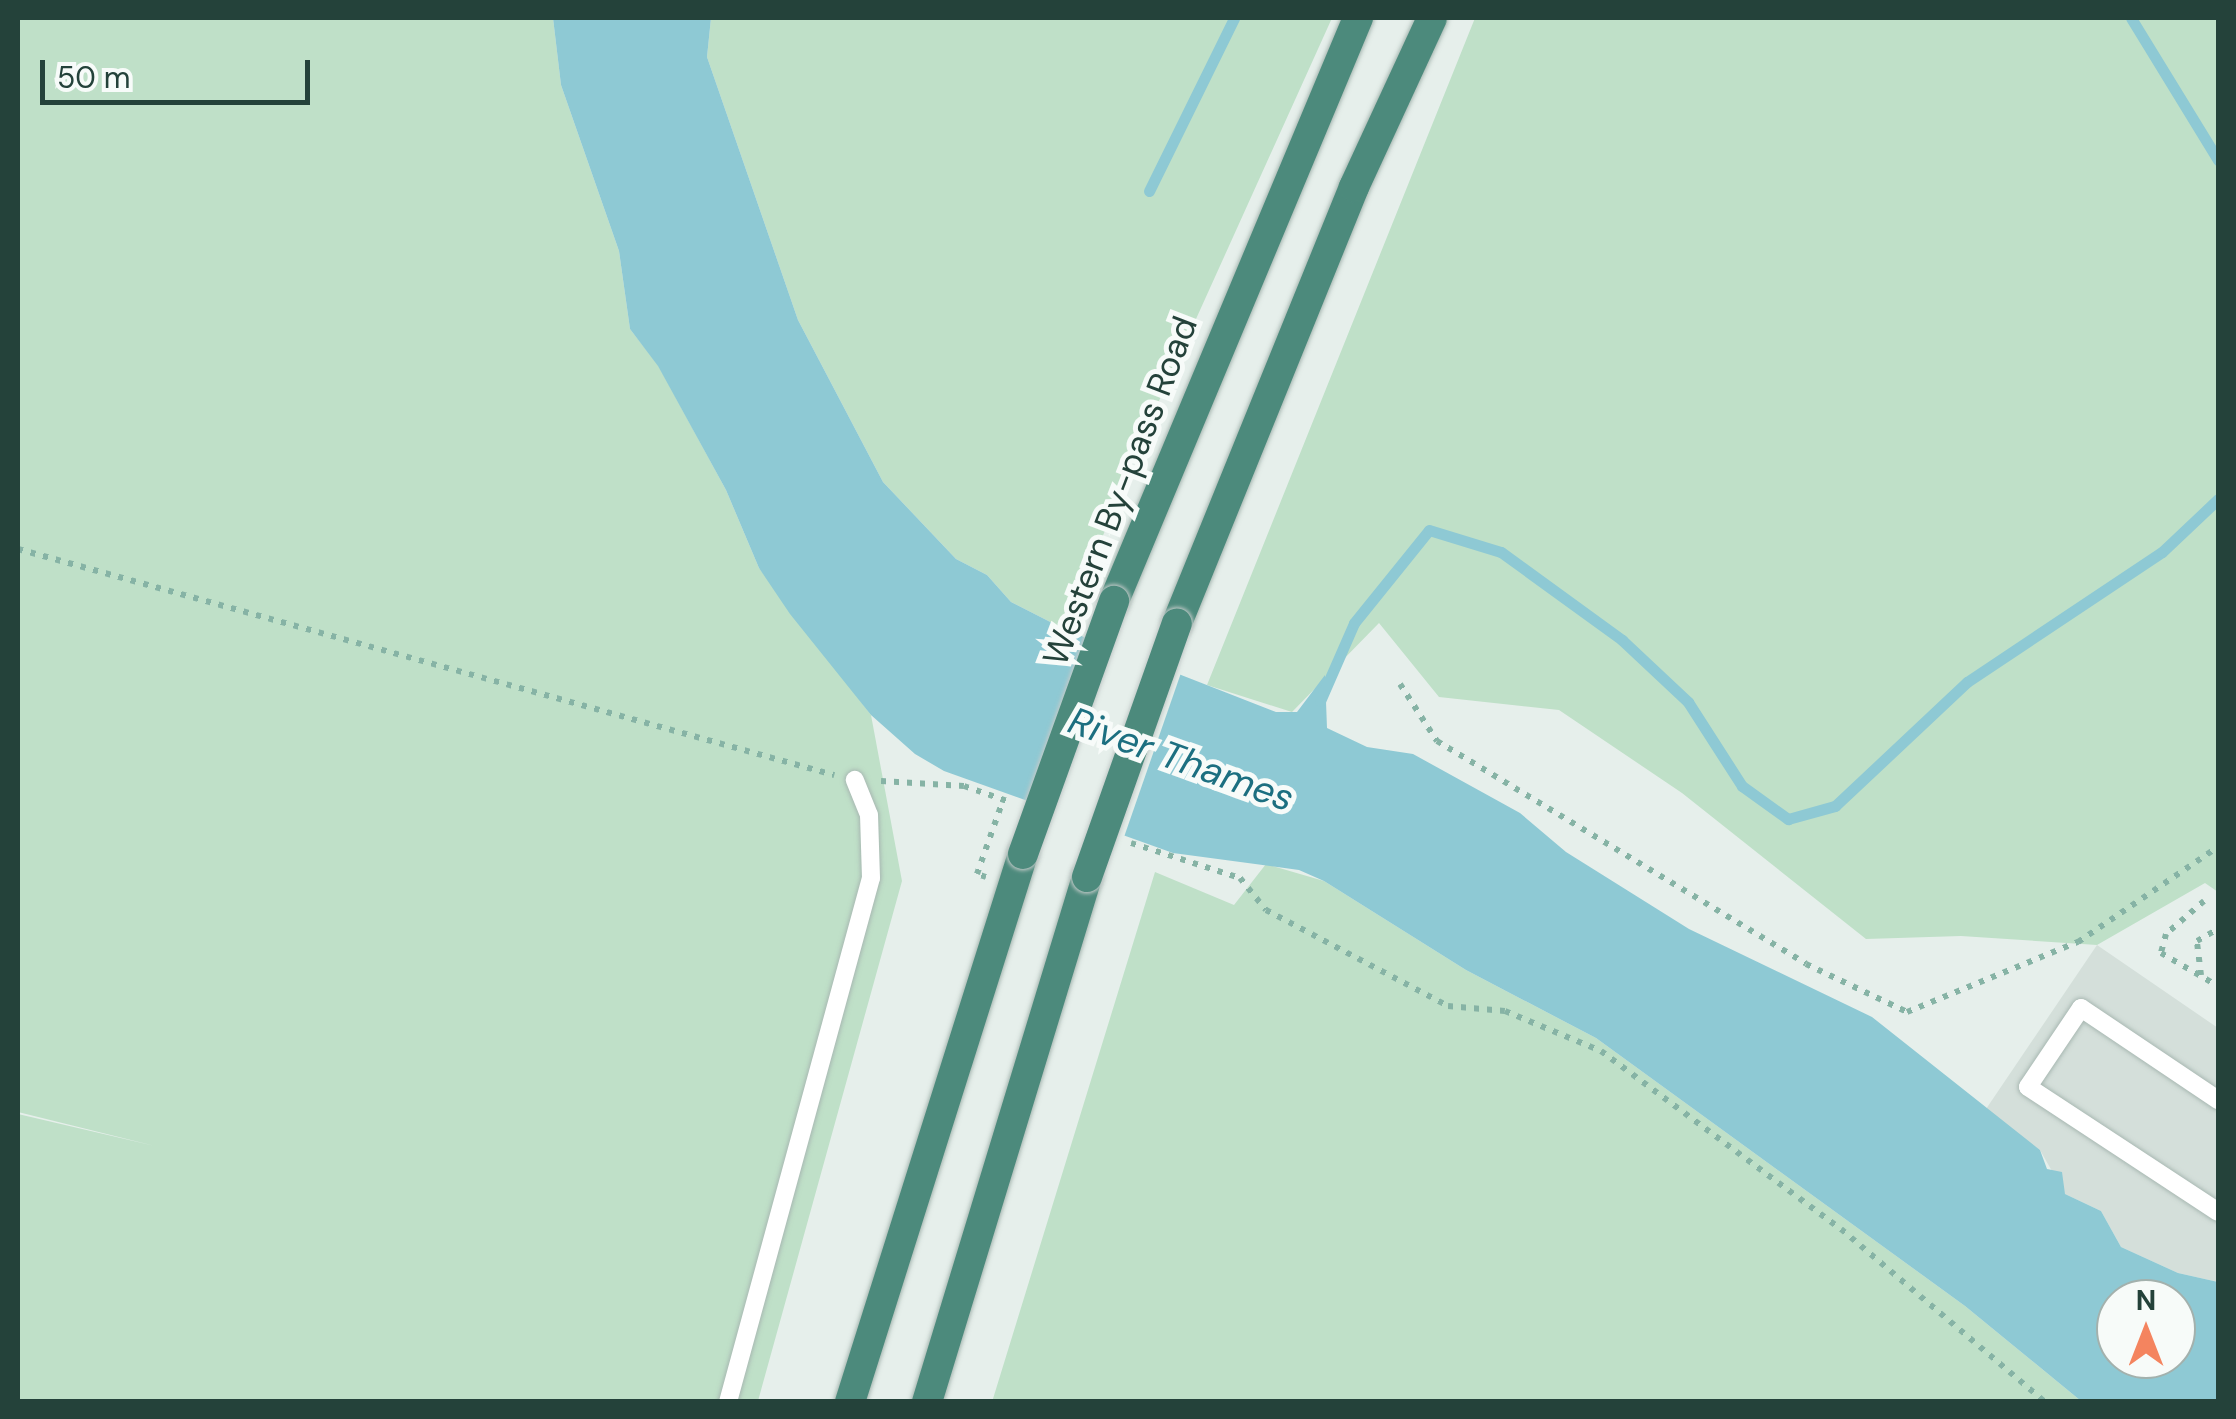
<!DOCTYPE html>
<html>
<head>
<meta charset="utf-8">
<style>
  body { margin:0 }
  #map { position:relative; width:2236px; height:1419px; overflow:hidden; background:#e6efeb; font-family:"DM Sans",sans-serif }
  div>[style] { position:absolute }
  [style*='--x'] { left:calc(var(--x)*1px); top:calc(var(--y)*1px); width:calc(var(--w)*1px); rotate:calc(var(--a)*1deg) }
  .built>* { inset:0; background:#d4dfda }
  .green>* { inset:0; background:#bfe0c8 }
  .water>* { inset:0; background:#8ec9d4 }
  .pier>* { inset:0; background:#e6efeb }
  .stream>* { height:11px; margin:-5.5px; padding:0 5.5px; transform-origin:5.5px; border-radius:5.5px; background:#8ec9d4 }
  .path>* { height:6px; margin-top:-3px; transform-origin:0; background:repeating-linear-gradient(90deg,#86b3a5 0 5px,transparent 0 13px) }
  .roads { filter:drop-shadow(0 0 2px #a8b8b2) drop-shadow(0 0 2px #a8b8b2) }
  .service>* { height:18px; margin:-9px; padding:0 9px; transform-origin:9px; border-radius:9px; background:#fff }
  .trunk>* { height:30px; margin:-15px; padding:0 15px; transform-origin:15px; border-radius:15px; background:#4c8a7c }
  .bridges { filter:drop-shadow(0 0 2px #c2cac8) drop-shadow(0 0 2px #c2cac8) }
  .trunk-bridge>* { height:30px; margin:-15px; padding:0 15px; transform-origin:15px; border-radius:15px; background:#4c8a7c }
  span { translate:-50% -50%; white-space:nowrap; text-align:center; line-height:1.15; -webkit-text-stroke:10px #f7fbf9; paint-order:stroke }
  .street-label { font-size:35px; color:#24423a }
  .water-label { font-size:38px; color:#1c6f80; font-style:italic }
  .frame { position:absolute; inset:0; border:20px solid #24423a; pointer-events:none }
  .north { position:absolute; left:2096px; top:1279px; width:100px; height:100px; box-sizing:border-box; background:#f7fbf9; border:2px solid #a3b1ad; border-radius:50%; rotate:0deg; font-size:28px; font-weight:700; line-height:40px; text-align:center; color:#24423a }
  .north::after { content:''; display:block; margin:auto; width:35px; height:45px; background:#f4845f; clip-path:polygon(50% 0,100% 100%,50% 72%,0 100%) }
  .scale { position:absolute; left:40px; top:60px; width:270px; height:45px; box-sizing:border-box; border:5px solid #24423a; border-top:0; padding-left:12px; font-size:30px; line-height:35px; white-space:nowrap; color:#24423a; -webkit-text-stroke:8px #f7fbf9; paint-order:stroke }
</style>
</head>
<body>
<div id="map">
  <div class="built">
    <div style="clip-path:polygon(2097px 945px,2218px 1028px,2218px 1282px,2178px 1273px,2121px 1247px,2101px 1211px,2065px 1194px,2040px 1150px,1984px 1112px)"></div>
  </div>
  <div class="green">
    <div style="clip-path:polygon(18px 18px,553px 18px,561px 85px,619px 251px,630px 329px,658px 365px,726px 490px,759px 568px,871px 715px,902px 881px,758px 1401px,18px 1401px,18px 1114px,155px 1146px,18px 1112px)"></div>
    <div style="clip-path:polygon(711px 18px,1332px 18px,1135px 454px,1066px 630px,1011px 602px,987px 575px,956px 559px,883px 482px,798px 320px,707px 57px)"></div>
    <div style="clip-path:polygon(1475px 18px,2218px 18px,2218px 892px,2205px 883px,2097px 945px,1961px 936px,1866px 939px,1682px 793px,1559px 710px,1439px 697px,1379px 623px,1292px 712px,1207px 685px)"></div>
    <div style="clip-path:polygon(1266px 864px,1324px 881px,1466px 970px,1596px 1038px,1965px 1306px,2081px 1401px,992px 1402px,1155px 872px,1234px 905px)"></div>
  </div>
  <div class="water">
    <div style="clip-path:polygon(evenodd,553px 18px,711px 18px,707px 57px,798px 320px,883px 482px,956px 559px,987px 575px,1011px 602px,1066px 630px,1276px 712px,1297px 712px,1325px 675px,1327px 728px,1367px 747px,1413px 754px,1520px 813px,1566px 852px,1689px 929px,1872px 1017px,2040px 1150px,2047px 1169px,2062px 1172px,2065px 1194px,2101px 1211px,2121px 1247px,2178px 1273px,2218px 1282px,2218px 1401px,2081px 1401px,1965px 1306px,1596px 1038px,1466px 970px,1324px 881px,1299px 870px,1173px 853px,944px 771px,915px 754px,871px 715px,790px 614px,759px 568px,726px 490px,658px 366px,630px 329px,619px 251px,561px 85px,553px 18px,2116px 1299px,2176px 1299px,2176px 1359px,2116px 1359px,2116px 1299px)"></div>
  </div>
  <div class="pier">
    <div style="clip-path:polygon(1087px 633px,1182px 670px,1123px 840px,1026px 806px)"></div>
  </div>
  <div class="stream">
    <div style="--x:2131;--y:18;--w:167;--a:58.5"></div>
    <div style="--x:1149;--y:191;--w:193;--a:-63.8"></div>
    <div style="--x:1320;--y:701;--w:85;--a:-66.4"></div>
    <div style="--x:1354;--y:623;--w:119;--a:-51.1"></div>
    <div style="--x:1429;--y:530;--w:75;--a:17"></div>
    <div style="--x:1501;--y:552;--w:150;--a:36"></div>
    <div style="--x:1622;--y:640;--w:91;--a:43.2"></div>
    <div style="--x:1688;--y:702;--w:100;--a:57.3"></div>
    <div style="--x:1742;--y:786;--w:57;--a:35.7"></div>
    <div style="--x:1788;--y:819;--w:49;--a:-15.5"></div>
    <div style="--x:1835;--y:806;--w:181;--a:-43.2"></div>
    <div style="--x:1967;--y:682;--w:234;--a:-33.7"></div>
    <div style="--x:2162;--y:552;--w:77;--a:-43.4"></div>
  </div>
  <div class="path">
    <div style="--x:18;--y:549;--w:847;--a:15.48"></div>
    <div style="--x:1400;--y:684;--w:68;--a:57"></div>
    <div style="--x:1437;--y:741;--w:431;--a:31.1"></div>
    <div style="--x:1806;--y:964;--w:112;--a:25.4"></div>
    <div style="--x:1907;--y:1012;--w:185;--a:-22.3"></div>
    <div style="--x:2078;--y:942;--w:169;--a:-34.2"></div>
    <div style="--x:881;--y:781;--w:83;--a:3.4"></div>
    <div style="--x:964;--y:786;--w:49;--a:19.2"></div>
    <div style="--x:1131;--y:843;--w:114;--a:17.8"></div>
    <div style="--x:1240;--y:878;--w:41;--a:50.9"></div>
    <div style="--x:1266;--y:910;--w:206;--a:27.8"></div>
    <div style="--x:1448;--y:1006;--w:57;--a:5"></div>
    <div style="--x:1505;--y:1011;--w:104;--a:22.6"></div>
    <div style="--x:1601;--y:1051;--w:299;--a:36.6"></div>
    <div style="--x:1841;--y:1229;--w:267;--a:40.3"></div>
    <div style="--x:986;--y:877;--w:9;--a:-162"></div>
    <div style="--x:977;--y:874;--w:78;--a:-70.6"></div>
    <div style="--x:2204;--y:901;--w:50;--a:139"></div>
    <div style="--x:2166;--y:934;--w:20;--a:105"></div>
    <div style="--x:2161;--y:953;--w:66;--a:30.1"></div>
    <div style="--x:2201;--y:975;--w:34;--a:-97"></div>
    <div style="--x:2197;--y:941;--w:24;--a:-30"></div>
  </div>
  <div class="roads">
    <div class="service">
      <div style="--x:2218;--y:1100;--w:165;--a:-146.1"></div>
      <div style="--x:2081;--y:1008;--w:95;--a:123.9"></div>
      <div style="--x:2028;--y:1087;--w:227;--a:33.3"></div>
      <div style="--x:728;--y:1402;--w:543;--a:-74.74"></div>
      <div style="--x:871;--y:878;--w:63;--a:-91.8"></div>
      <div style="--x:869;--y:815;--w:38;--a:-112"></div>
    </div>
    <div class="trunk">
      <div style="--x:1114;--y:601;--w:632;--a:-67.29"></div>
      <div style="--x:1177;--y:623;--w:471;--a:-67.9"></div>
      <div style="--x:1354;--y:187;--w:186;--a:-65.2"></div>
      <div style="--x:850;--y:1402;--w:575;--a:-72.48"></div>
      <div style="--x:927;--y:1402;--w:549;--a:-73.05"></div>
    </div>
  </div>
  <div class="bridges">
    <div class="trunk-bridge">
      <div style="--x:1023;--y:854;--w:269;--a:-70.2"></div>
      <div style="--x:1087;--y:877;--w:269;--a:-70.5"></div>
    </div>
  </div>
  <div class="street-label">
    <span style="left:1120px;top:491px;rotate:-69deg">Western By-pass Road</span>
  </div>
  <div class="water-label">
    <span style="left:1181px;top:760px;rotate:20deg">River Thames</span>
  </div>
  <div class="frame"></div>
  <div class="north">N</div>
  <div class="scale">50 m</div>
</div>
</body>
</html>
